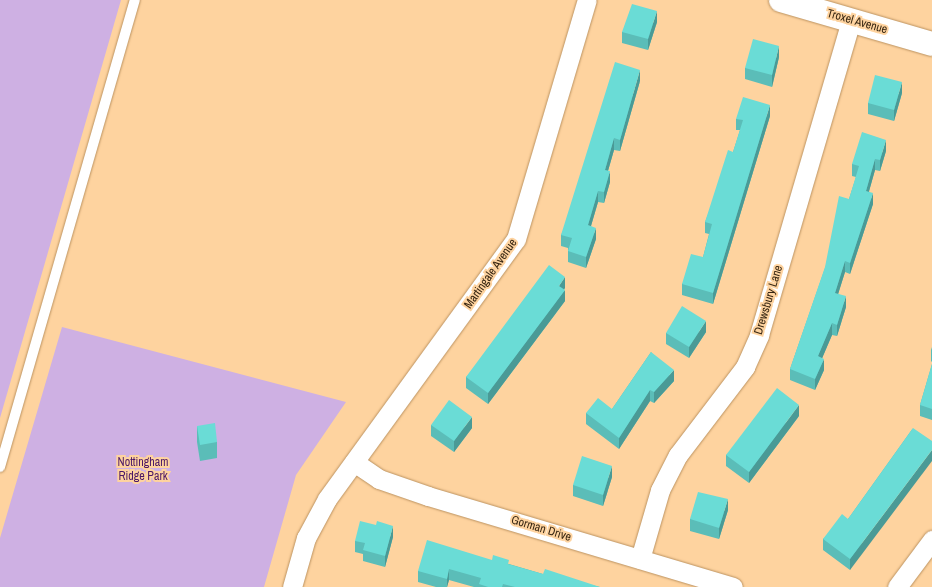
<!DOCTYPE html>
<html>
<head>
<meta charset="utf-8">
<style>
  body { margin:0 }
  #map { position:relative; width:932px; height:587px; overflow:hidden; background:#fed39f; font-family:"Archivo Narrow",sans-serif }
  div>[style] { position:absolute }
  [style*='--x'] { left:calc(var(--x)*1px); top:calc(var(--y)*1px); width:calc(var(--w)*1px); rotate:calc(var(--a)*1deg) }
  .green>* { inset:0; background:#ceb0e3 }
  .roads { filter:drop-shadow(0 0 1px #bc9361) drop-shadow(0 0 1px #bc9361) }
  .service>* { height:10px; margin:-5px; padding:0 5px; transform-origin:5px; border-radius:5px; background:#fff }
  .minor>* { height:19px; margin:-9.5px; padding:0 9.5px; transform-origin:9.5px; border-radius:9.5px; background:#fff }
  .tertiary>* { height:24px; margin:-12px; padding:0 12px; transform-origin:12px; border-radius:12px; background:#fff }
  .wall>* { inset:0; background:#5bbdb8 }
  .shaded-wall>* { inset:0; background:#4a9a96 }
  .building>* { inset:0; background:#6adcd6 }
  span { translate:-50% -50%; white-space:nowrap; text-align:center; line-height:1.15; -webkit-text-stroke:4px #fed39f; paint-order:stroke }
  .street-label { font-size:12px; color:#372612 }
  .park-label { font-size:12px; color:#4b1766 }
</style>
</head>
<body>
<div id="map">
  <div class="green">
    <div style="clip-path:polygon(0 0,121px 0,0 418px)"></div>
    <div style="clip-path:polygon(62px 327px,346px 402px,296px 475px,264px 587px,0 587px,0 538px)"></div>
  </div>
  <div class="roads">
    <div class="service">
      <div style="--x:0;--y:467;--w:486;--a:-73.9"></div>
    </div>
    <div class="minor">
      <div style="--x:354;--y:462;--w:30;--a:34"></div>
      <div style="--x:379;--y:479;--w:52;--a:19.1"></div>
      <div style="--x:428;--y:496;--w:318;--a:16.6"></div>
      <div style="--x:640;--y:559;--w:72;--a:-73.8"></div>
      <div style="--x:660;--y:490;--w:39;--a:-63"></div>
      <div style="--x:678;--y:455;--w:111;--a:-52.7"></div>
      <div style="--x:745;--y:367;--w:35;--a:-66"></div>
      <div style="--x:759;--y:335;--w:328;--a:-73.7"></div>
      <div style="--x:292;--y:587;--w:51;--a:-74.1"></div>
      <div style="--x:306;--y:538;--w:44;--a:-61.7"></div>
      <div style="--x:327;--y:499;--w:321;--a:-54"></div>
      <div style="--x:516;--y:239;--w:249;--a:-73.5"></div>
      <div style="--x:897;--y:587;--w:59;--a:-53.3"></div>
    </div>
    <div class="tertiary">
      <div style="--x:781;--y:0;--w:157;--a:16.2"></div>
    </div>
  </div>
  <div class="wall">
    <div style="clip-path:polygon(657px 22px,648px 50px,622px 43px,622px 32px)"></div>
    <div style="clip-path:polygon(779px 57px,772px 87px,745px 79px,745px 68px)"></div>
    <div style="clip-path:polygon(640px 81px,620px 151px,614px 150px,608px 171px,610px 182px,604px 203px,598px 202px,591px 226px,596px 239px,586px 268px,568px 262px,568px 248px,561px 246px,561px 235px)"></div>
    <div style="clip-path:polygon(902px 93px,894px 121px,868px 114px,868px 103px)"></div>
    <div style="clip-path:polygon(770px 116px,713px 304px,682px 295px,682px 284px,703px 257px,709px 234px,705px 233px,705px 222px,733px 152px,740px 130px,736px 130px,736px 119px)"></div>
    <div style="clip-path:polygon(886px 151px,880px 171px,875px 170px,869px 191px,873px 204px,850px 274px,845px 272px,838px 294px,846px 307px,837px 336px,832px 335px,822px 358px,824px 370px,815px 390px,790px 380px,790px 369px,849px 199px,856px 177px,852px 176px,852px 164px)"></div>
    <div style="clip-path:polygon(565px 288px,564px 290px,565px 301px,488px 404px,466px 388px,466px 377px)"></div>
    <div style="clip-path:polygon(706px 332px,689px 358px,666px 344px,666px 333px)"></div>
    <div style="clip-path:polygon(932px 347px,932px 362px,931px 361px,931px 350px)"></div>
    <div style="clip-path:polygon(651px 352px,674px 381px,654px 403px,650px 401px,619px 449px,586px 424px,586px 413px,612px 409px)"></div>
    <div style="clip-path:polygon(932px 364px,932px 420px,920px 416px,920px 405px)"></div>
    <div style="clip-path:polygon(799px 416px,749px 483px,726px 466px,726px 455px)"></div>
    <div style="clip-path:polygon(431px 425px,472px 428px,454px 452px,431px 436px)"></div>
    <div style="clip-path:polygon(197px 426px,217px 442px,217px 458px,200px 461px,197px 442px)"></div>
    <div style="clip-path:polygon(913px 428px,850px 570px,823px 550px,823px 539px,848px 519px)"></div>
    <div style="clip-path:polygon(612px 477px,603px 506px,573px 496px,573px 485px)"></div>
    <div style="clip-path:polygon(728px 510px,719px 539px,690px 531px,690px 519px)"></div>
    <div style="clip-path:polygon(393px 537px,385px 567px,363px 561px,363px 554px,355px 552px,355px 541px)"></div>
    <div style="clip-path:polygon(492px 560px,509px 564px,543px 574px,600px 587px,474px 587px,449px 580px,447px 587px,436px 587px,418px 582px,418px 571px)"></div>
  </div>
  <div class="shaded-wall">
    <div style="clip-path:polygon(657px 11px,657px 22px,648px 50px,648px 39px)"></div>
    <div style="clip-path:polygon(779px 46px,779px 57px,772px 87px,772px 75px)"></div>
    <div style="clip-path:polygon(640px 70px,640px 81px,620px 151px,620px 140px)"></div>
    <div style="clip-path:polygon(902px 82px,902px 93px,894px 121px,894px 110px)"></div>
    <div style="clip-path:polygon(770px 105px,770px 116px,713px 304px,713px 293px)"></div>
    <div style="clip-path:polygon(614px 138px,614px 150px,605px 181px,605px 170px)"></div>
    <div style="clip-path:polygon(886px 140px,886px 151px,880px 171px,880px 160px)"></div>
    <div style="clip-path:polygon(875px 159px,875px 170px,866px 202px,866px 191px)"></div>
    <div style="clip-path:polygon(610px 171px,610px 182px,604px 203px,604px 192px)"></div>
    <div style="clip-path:polygon(598px 191px,598px 202px,588px 236px,588px 225px)"></div>
    <div style="clip-path:polygon(873px 193px,873px 204px,850px 274px,850px 263px)"></div>
    <div style="clip-path:polygon(596px 228px,596px 239px,586px 268px,586px 257px)"></div>
    <div style="clip-path:polygon(845px 261px,845px 272px,835px 304px,835px 293px)"></div>
    <div style="clip-path:polygon(565px 277px,565px 288px,559px 297px,559px 286px)"></div>
    <div style="clip-path:polygon(565px 290px,565px 301px,488px 404px,488px 393px)"></div>
    <div style="clip-path:polygon(846px 296px,846px 307px,837px 336px,837px 325px)"></div>
    <div style="clip-path:polygon(706px 321px,706px 332px,689px 358px,689px 347px)"></div>
    <div style="clip-path:polygon(832px 323px,832px 335px,818px 368px,818px 356px)"></div>
    <div style="clip-path:polygon(824px 359px,824px 370px,815px 390px,815px 379px)"></div>
    <div style="clip-path:polygon(674px 370px,674px 381px,654px 403px,654px 392px)"></div>
    <div style="clip-path:polygon(650px 390px,650px 401px,619px 449px,619px 438px)"></div>
    <div style="clip-path:polygon(799px 405px,799px 416px,749px 483px,749px 472px)"></div>
    <div style="clip-path:polygon(472px 417px,472px 428px,454px 452px,454px 441px)"></div>
    <div style="clip-path:polygon(932px 450px,932px 461px,850px 570px,850px 559px)"></div>
    <div style="clip-path:polygon(612px 466px,612px 477px,603px 506px,603px 495px)"></div>
    <div style="clip-path:polygon(728px 499px,728px 510px,719px 539px,719px 528px)"></div>
    <div style="clip-path:polygon(393px 526px,393px 537px,385px 567px,385px 556px)"></div>
    <div style="clip-path:polygon(449px 569px,449px 580px,447px 587px,447px 579px)"></div>
  </div>
  <div class="building">
    <div style="clip-path:polygon(632px 4px,657px 11px,648px 39px,622px 32px)"></div>
    <div style="clip-path:polygon(753px 39px,779px 46px,772px 75px,745px 68px)"></div>
    <div style="clip-path:polygon(615px 62px,640px 70px,620px 140px,614px 138px,605px 170px,610px 171px,604px 192px,598px 191px,588px 225px,596px 228px,586px 257px,568px 251px,572px 238px,561px 235px)"></div>
    <div style="clip-path:polygon(875px 75px,902px 82px,894px 110px,868px 103px)"></div>
    <div style="clip-path:polygon(743px 97px,770px 105px,713px 293px,682px 284px,691px 254px,703px 257px,712px 224px,705px 222px,728px 150px,733px 152px,743px 120px,736px 119px)"></div>
    <div style="clip-path:polygon(862px 132px,886px 140px,880px 160px,875px 159px,866px 191px,873px 193px,850px 263px,845px 261px,835px 293px,846px 296px,837px 325px,832px 323px,818px 356px,824px 359px,815px 379px,790px 369px,825px 267px,839px 196px,849px 199px,859px 166px,852px 164px)"></div>
    <div style="clip-path:polygon(549px 265px,565px 277px,559px 286px,565px 290px,488px 393px,466px 377px)"></div>
    <div style="clip-path:polygon(682px 306px,706px 321px,689px 347px,666px 333px)"></div>
    <div style="clip-path:polygon(651px 352px,674px 370px,654px 392px,650px 390px,619px 438px,586px 413px,598px 398px,612px 409px)"></div>
    <div style="clip-path:polygon(932px 364px,932px 409px,920px 405px)"></div>
    <div style="clip-path:polygon(777px 388px,799px 405px,749px 472px,726px 455px)"></div>
    <div style="clip-path:polygon(449px 400px,472px 417px,454px 441px,431px 425px)"></div>
    <div style="clip-path:polygon(215px 423px,217px 442px,200px 445px,197px 426px)"></div>
    <div style="clip-path:polygon(913px 428px,932px 441px,932px 450px,850px 559px,823px 539px,842px 514px,848px 519px)"></div>
    <div style="clip-path:polygon(582px 456px,612px 466px,603px 495px,573px 485px)"></div>
    <div style="clip-path:polygon(698px 492px,728px 499px,719px 528px,690px 519px)"></div>
    <div style="clip-path:polygon(360px 521px,376px 525px,377px 521px,393px 526px,385px 556px,363px 550px,365px 543px,355px 541px)"></div>
    <div style="clip-path:polygon(427px 540px,492px 560px,493px 555px,509px 560px,508px 564px,543px 574px,545px 569px,600px 587px,515px 587px,503px 584px,502px 587px,488px 587px,479px 584px,481px 578px,449px 569px,447px 579px,418px 571px)"></div>
  </div>
  <div class="street-label">
    <span style="left:857px;top:22px;rotate:16deg">Troxel Avenue</span>
    <span style="left:491px;top:274px;rotate:-55deg">Martingale Avenue</span>
    <span style="left:769px;top:300px;rotate:-73deg">Drewsbury Lane</span>
    <span style="left:541px;top:529px;rotate:17deg">Gorman Drive</span>
  </div>
  <div class="park-label">
    <span style="left:143px;top:470px">Nottingham<br>Ridge Park</span>
  </div>
</div>
</body>
</html>
